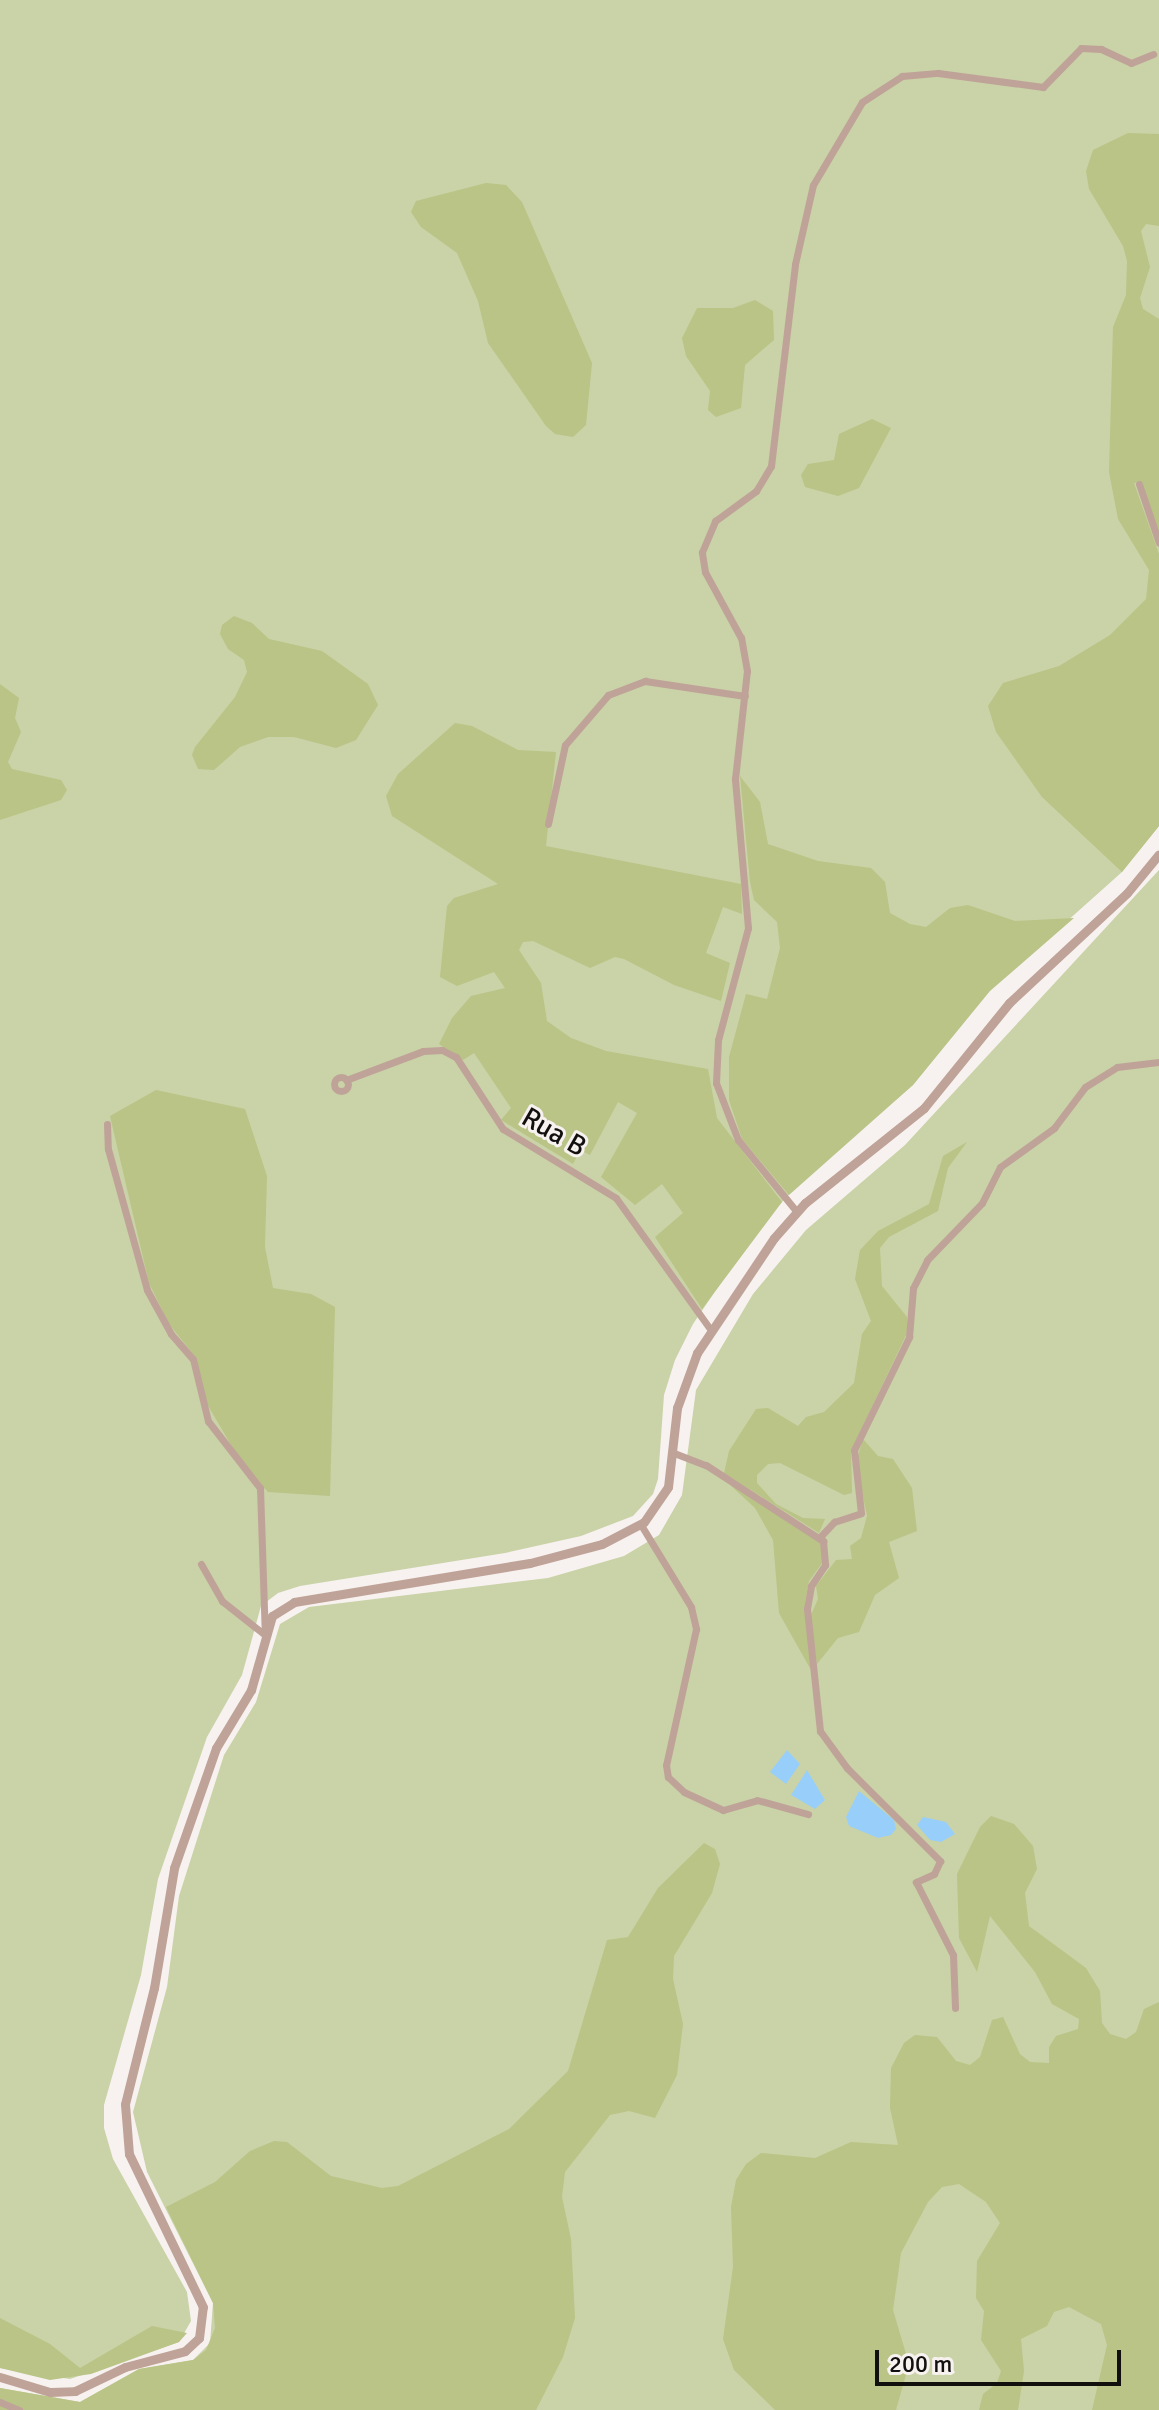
<!DOCTYPE html>
<html>
<head>
<meta charset="utf-8">
<style>
  body { margin:0 }
  #map { position:relative; width:1159px; height:2410px; overflow:hidden; background:#f7f2ef; font-family:Signika,sans-serif }
  div>[style] { position:absolute }
  [style*='--x'] { left:calc(var(--x)*1px); top:calc(var(--y)*1px); width:calc(var(--w)*1px); rotate:calc(var(--a)*1deg) }
  .green>* { inset:0; background:#cad2a7 }
  .forest>* { inset:0; background:#b9c486 }
  .water>* { inset:0; background:#98cffa }
  .minor>* { height:7px; margin:-3.5px; padding:0 3.5px; transform-origin:3.5px; border-radius:3.5px; background:#bfa398 }
  .minor>.ring { margin:-3.5px; padding:0; box-sizing:content-box; background:none; border:7px solid #bfa398; border-radius:50% }
  .tertiary>* { height:9px; margin:-4.5px; padding:0 4.5px; transform-origin:4.5px; border-radius:4.5px; background:#bfa398 }
  span { translate:-50% -50%; white-space:nowrap; text-align:center; line-height:1.15; -webkit-text-stroke:6px #f7f2ef; paint-order:stroke }
  .street-label { font-size:28px; color:#12100f }
  .scale { position:absolute; left:875px; top:2350px; width:246px; height:36px; box-sizing:border-box; border:4px solid #12100f; border-top:0; padding-left:10px; font-size:24px; line-height:28px; white-space:nowrap; color:#12100f; -webkit-text-stroke:6px #f7f2ef; paint-order:stroke }
</style>
</head>
<body>
<div id="map">
  <div class="green">
    <div style="clip-path:polygon(0 0,1159px 0,1159px 826px,1122px 872px,989px 991px,913px 1085px,805px 1177px,758px 1228px,693px 1324px,675px 1360px,664px 1395px,658px 1479px,653px 1494px,633px 1516px,581px 1536px,505px 1553px,300px 1586px,278px 1593px,261px 1606px,242px 1675px,207px 1737px,158px 1879px,141px 1975px,104px 2105px,104px 2128px,113px 2159px,187px 2292px,191px 2321px,179px 2342px,70px 2379px,0 2368px)"></div>
    <div style="clip-path:polygon(1159px 870px,1159px 2410px,0 2410px,0 2388px,80px 2402px,139px 2369px,193px 2360px,210px 2343px,213px 2303px,147px 2172px,133px 2112px,167px 1987px,179px 1896px,224px 1755px,256px 1702px,280px 1624px,309px 1607px,548px 1578px,624px 1556px,659px 1535px,682px 1495px,696px 1390px,753px 1294px,806px 1230px,905px 1145px)"></div>
  </div>
  <div class="forest">
    <div style="clip-path:polygon(1128px 133px,1159px 134px,1159px 226px,1146px 224px,1141px 231px,1150px 267px,1140px 298px,1143px 309px,1159px 319px,1159px 538px,1141px 482px,1134px 483px,1159px 554px,1159px 826px,1122px 872px,1042px 797px,996px 732px,988px 706px,1003px 683px,1059px 666px,1110px 635px,1146px 599px,1149px 570px,1118px 519px,1109px 472px,1113px 327px,1126px 295px,1127px 261px,1123px 246px,1089px 189px,1086px 171px,1093px 150px)"></div>
    <div style="clip-path:polygon(486px 183px,506px 185px,522px 202px,592px 363px,586px 425px,573px 437px,555px 434px,546px 426px,488px 343px,478px 301px,457px 253px,421px 227px,411px 212px,416px 201px)"></div>
    <div style="clip-path:polygon(755px 300px,773px 311px,774px 340px,745px 365px,741px 408px,716px 417px,708px 410px,710px 391px,686px 356px,682px 338px,697px 308px,733px 308px)"></div>
    <div style="clip-path:polygon(872px 419px,891px 428px,859px 488px,838px 496px,805px 487px,801px 475px,808px 464px,834px 460px,839px 434px)"></div>
    <div style="clip-path:polygon(234px 616px,252px 623px,269px 639px,322px 651px,368px 684px,378px 705px,356px 740px,336px 748px,294px 737px,268px 737px,240px 747px,214px 770px,198px 769px,192px 755px,195px 747px,235px 697px,247px 672px,244px 660px,228px 649px,220px 634px,222px 625px)"></div>
    <div style="clip-path:polygon(0 684px,19px 698px,15px 718px,21px 732px,8px 762px,12px 769px,61px 780px,67px 790px,61px 800px,0 820px)"></div>
    <div style="clip-path:polygon(455px 723px,472px 726px,518px 750px,556px 752px,546px 846px,741px 884px,742px 914px,723px 907px,706px 953px,730px 963px,721px 1001px,674px 985px,624px 959px,615px 957px,590px 968px,533px 941px,523px 942px,519px 950px,541px 983px,547px 1021px,571px 1038px,606px 1051px,708px 1069px,717px 1118px,782px 1202px,702px 1309px,655px 1237px,683px 1213px,662px 1184px,635px 1205px,601px 1177px,637px 1113px,618px 1102px,590px 1155px,580px 1150px,573px 1164px,501px 1120px,511px 1108px,474px 1053px,463px 1060px,439px 1044px,452px 1018px,471px 996px,505px 988px,494px 972px,457px 986px,440px 977px,447px 906px,454px 898px,498px 884px,392px 816px,386px 796px,398px 774px)"></div>
    <div style="clip-path:polygon(740px 776px,760px 802px,768px 844px,818px 861px,871px 868px,885px 882px,890px 913px,910px 924px,926px 927px,950px 908px,968px 905px,1015px 921px,1074px 918px,990px 991px,913px 1085px,789px 1195px,742px 1139px,729px 1100px,729px 1057px,746px 994px,767px 999px,780px 948px,777px 922px,754px 900px,750px 882px)"></div>
    <div style="clip-path:polygon(156px 1090px,245px 1109px,267px 1176px,265px 1247px,273px 1288px,311px 1294px,335px 1307px,330px 1496px,268px 1492px,241px 1462px,203px 1397px,197px 1359px,169px 1324px,149px 1283px,110px 1116px)"></div>
    <div style="clip-path:polygon(967px 1142px,948px 1168px,938px 1211px,889px 1237px,880px 1248px,882px 1286px,907px 1317px,908px 1331px,851px 1451px,852px 1493px,844px 1495px,780px 1463px,768px 1464px,757px 1475px,757px 1483px,776px 1504px,803px 1518px,825px 1519px,819px 1533px,724px 1473px,729px 1451px,756px 1409px,768px 1408px,798px 1426px,806px 1417px,824px 1412px,854px 1383px,862px 1334px,871px 1321px,855px 1279px,860px 1250px,878px 1231px,929px 1204px,943px 1156px)"></div>
    <div style="clip-path:polygon(863px 1439px,878px 1456px,893px 1459px,912px 1488px,917px 1531px,889px 1542px,899px 1578px,875px 1595px,859px 1632px,838px 1638px,817px 1664px,810px 1617px,818px 1599px,816px 1586px,836px 1560px,852px 1559px,850px 1546px,861px 1538px,867px 1516px,856px 1462px)"></div>
    <div style="clip-path:polygon(727px 1482px,820px 1539px,823px 1562px,809px 1581px,805px 1603px,811px 1670px,779px 1613px,773px 1540px,755px 1508px)"></div>
    <div style="clip-path:polygon(991px 1816px,1014px 1824px,1033px 1846px,1037px 1869px,1025px 1893px,1029px 1926px,1086px 1968px,1100px 1991px,1102px 2023px,1110px 2034px,1126px 2039px,1136px 2032px,1144px 2009px,1159px 2002px,1159px 2410px,1092px 2410px,1107px 2345px,1101px 2324px,1069px 2307px,1054px 2312px,1047px 2326px,1021px 2339px,1024px 2371px,1018px 2410px,979px 2410px,983px 2394px,997px 2383px,1001px 2371px,981px 2340px,984px 2311px,976px 2298px,977px 2261px,1000px 2223px,986px 2202px,959px 2184px,942px 2187px,928px 2202px,901px 2253px,893px 2310px,909px 2364px,896px 2410px,775px 2410px,734px 2370px,723px 2339px,733px 2267px,731px 2207px,736px 2180px,746px 2164px,761px 2153px,815px 2158px,851px 2142px,898px 2145px,890px 2108px,891px 2068px,904px 2043px,915px 2035px,937px 2037px,956px 2061px,970px 2065px,980px 2057px,992px 2020px,1003px 2017px,1020px 2054px,1030px 2062px,1049px 2063px,1049px 2047px,1056px 2036px,1078px 2029px,1079px 2019px,1052px 2004px,1035px 1972px,990px 1916px,977px 1972px,959px 1938px,957px 1874px,980px 1827px)"></div>
    <div style="clip-path:polygon(704px 1843px,715px 1849px,720px 1864px,712px 1893px,674px 1956px,673px 1979px,683px 2024px,677px 2075px,655px 2118px,629px 2111px,610px 2115px,565px 2172px,562px 2197px,571px 2239px,575px 2318px,563px 2357px,536px 2410px,0 2410px,0 2388px,80px 2402px,139px 2369px,193px 2360px,206px 2350px,215px 2328px,213px 2303px,166px 2207px,215px 2182px,250px 2151px,274px 2141px,287px 2142px,331px 2176px,382px 2188px,398px 2186px,509px 2129px,568px 2071px,607px 1940px,628px 1937px,658px 1888px)"></div>
    <div style="clip-path:polygon(0 2318px,50px 2344px,80px 2368px,152px 2326px,187px 2333px,179px 2342px,91px 2374px,50px 2380px,0 2368px)"></div>
  </div>
  <div class="water">
    <div style="clip-path:polygon(787px 1750px,800px 1764px,786px 1784px,770px 1772px)"></div>
    <div style="clip-path:polygon(807px 1770px,825px 1800px,815px 1809px,791px 1795px)"></div>
    <div style="clip-path:polygon(859px 1791px,894px 1820px,896px 1829px,891px 1835px,878px 1838px,849px 1826px,846px 1817px)"></div>
    <div style="clip-path:polygon(923px 1817px,946px 1822px,955px 1834px,941px 1842px,930px 1840px,917px 1825px)"></div>
  </div>
  <div class="minor">
    <div style="--x:1139;--y:484;--w:62;--a:71.3"></div>
    <div style="--x:548;--y:824;--w:81;--a:-77.9"></div>
    <div style="--x:565;--y:745;--w:66;--a:-49.3"></div>
    <div style="--x:608;--y:695;--w:40;--a:-21"></div>
    <div style="--x:645;--y:681;--w:101;--a:8.5"></div>
    <div class="ring" style="left:334px;top:1077px;width:7px;height:7px"></div>
    <div style="--x:346;--y:1080;--w:82;--a:-20.6"></div>
    <div style="--x:423;--y:1051;--w:19;--a:-3"></div>
    <div style="--x:442;--y:1050;--w:16;--a:27"></div>
    <div style="--x:456;--y:1057;--w:86;--a:56.9"></div>
    <div style="--x:503;--y:1129;--w:132;--a:31.4"></div>
    <div style="--x:616;--y:1198;--w:161;--a:54.3"></div>
    <div style="--x:107;--y:1124;--w:25;--a:88"></div>
    <div style="--x:108;--y:1149;--w:146;--a:74.5"></div>
    <div style="--x:147;--y:1290;--w:50;--a:61.4"></div>
    <div style="--x:171;--y:1334;--w:33;--a:49"></div>
    <div style="--x:193;--y:1359;--w:64;--a:76.4"></div>
    <div style="--x:208;--y:1421;--w:85;--a:52.2"></div>
    <div style="--x:260;--y:1488;--w:147;--a:88.1"></div>
    <div style="--x:797;--y:1212;--w:93;--a:-129.3"></div>
    <div style="--x:738;--y:1140;--w:61;--a:-111.1"></div>
    <div style="--x:716;--y:1083;--w:43;--a:-87.3"></div>
    <div style="--x:718;--y:1040;--w:116;--a:-75"></div>
    <div style="--x:748;--y:928;--w:150;--a:-95"></div>
    <div style="--x:735;--y:779;--w:109;--a:-83.7"></div>
    <div style="--x:747;--y:671;--w:34;--a:-100"></div>
    <div style="--x:741;--y:638;--w:75;--a:-118.6"></div>
    <div style="--x:705;--y:572;--w:20;--a:-99"></div>
    <div style="--x:702;--y:552;--w:34;--a:-67"></div>
    <div style="--x:715;--y:521;--w:51;--a:-36.2"></div>
    <div style="--x:756;--y:491;--w:29;--a:-59"></div>
    <div style="--x:771;--y:466;--w:203;--a:-83.2"></div>
    <div style="--x:795;--y:264;--w:81;--a:-77.2"></div>
    <div style="--x:813;--y:185;--w:96;--a:-59.4"></div>
    <div style="--x:862;--y:102;--w:48;--a:-33"></div>
    <div style="--x:902;--y:76;--w:36;--a:-5"></div>
    <div style="--x:938;--y:73;--w:106;--a:7.6"></div>
    <div style="--x:1043;--y:87;--w:54;--a:-45.7"></div>
    <div style="--x:1081;--y:48;--w:20;--a:3"></div>
    <div style="--x:1101;--y:49;--w:33;--a:25"></div>
    <div style="--x:1131;--y:63;--w:24;--a:-22"></div>
    <div style="--x:674;--y:1453;--w:34;--a:21"></div>
    <div style="--x:706;--y:1465;--w:140;--a:33"></div>
    <div style="--x:823;--y:1541;--w:24;--a:85"></div>
    <div style="--x:825;--y:1565;--w:25;--a:124"></div>
    <div style="--x:811;--y:1586;--w:23;--a:100"></div>
    <div style="--x:807;--y:1609;--w:123;--a:83.9"></div>
    <div style="--x:820;--y:1731;--w:46;--a:53.9"></div>
    <div style="--x:847;--y:1768;--w:132;--a:45"></div>
    <div style="--x:940;--y:1861;--w:14;--a:115"></div>
    <div style="--x:934;--y:1874;--w:20;--a:156"></div>
    <div style="--x:916;--y:1882;--w:82;--a:63.1"></div>
    <div style="--x:953;--y:1955;--w:53;--a:87.8"></div>
    <div style="--x:641;--y:1525;--w:96;--a:58.6"></div>
    <div style="--x:691;--y:1607;--w:23;--a:77"></div>
    <div style="--x:696;--y:1629;--w:139;--a:102.4"></div>
    <div style="--x:666;--y:1765;--w:12;--a:81"></div>
    <div style="--x:668;--y:1777;--w:22;--a:43"></div>
    <div style="--x:684;--y:1792;--w:43;--a:24.8"></div>
    <div style="--x:723;--y:1810;--w:35;--a:-16"></div>
    <div style="--x:757;--y:1800;--w:53;--a:15.4"></div>
    <div style="--x:820;--y:1537;--w:21;--a:-47"></div>
    <div style="--x:834;--y:1522;--w:28;--a:-18"></div>
    <div style="--x:861;--y:1513;--w:63;--a:-96.3"></div>
    <div style="--x:854;--y:1450;--w:126;--a:-64"></div>
    <div style="--x:909;--y:1337;--w:49;--a:-85.3"></div>
    <div style="--x:913;--y:1288;--w:31;--a:-63"></div>
    <div style="--x:927;--y:1260;--w:79;--a:-46"></div>
    <div style="--x:982;--y:1203;--w:40;--a:-63.4"></div>
    <div style="--x:1000;--y:1167;--w:67;--a:-35.8"></div>
    <div style="--x:1054;--y:1128;--w:51;--a:-52.9"></div>
    <div style="--x:1085;--y:1087;--w:38;--a:-32"></div>
    <div style="--x:1117;--y:1067;--w:42;--a:-6.8"></div>
    <div style="--x:201;--y:1564;--w:43;--a:60.4"></div>
    <div style="--x:222;--y:1601;--w:55;--a:38.3"></div>
    <div style="--x:0;--y:2402;--w:21;--a:23"></div>
  </div>
  <div class="tertiary">
    <div style="--x:0;--y:2377;--w:52;--a:16.7"></div>
    <div style="--x:50;--y:2392;--w:25;--a:-2"></div>
    <div style="--x:75;--y:2391;--w:55;--a:-25.6"></div>
    <div style="--x:125;--y:2367;--w:62;--a:-14.9"></div>
    <div style="--x:185;--y:2351;--w:19;--a:-43"></div>
    <div style="--x:199;--y:2338;--w:31;--a:-83"></div>
    <div style="--x:203;--y:2307;--w:170;--a:-115.8"></div>
    <div style="--x:129;--y:2154;--w:50;--a:-94.6"></div>
    <div style="--x:125;--y:2104;--w:120;--a:-76"></div>
    <div style="--x:154;--y:1988;--w:122;--a:-80.5"></div>
    <div style="--x:174;--y:1868;--w:127;--a:-70.7"></div>
    <div style="--x:216;--y:1748;--w:68;--a:-58.9"></div>
    <div style="--x:251;--y:1690;--w:77;--a:-74.2"></div>
    <div style="--x:272;--y:1616;--w:26;--a:-32"></div>
    <div style="--x:294;--y:1602;--w:239;--a:-9.4"></div>
    <div style="--x:530;--y:1563;--w:74;--a:-14.8"></div>
    <div style="--x:602;--y:1544;--w:47;--a:-27.6"></div>
    <div style="--x:644;--y:1522;--w:42;--a:-55.6"></div>
    <div style="--x:668;--y:1487;--w:80;--a:-83.5"></div>
    <div style="--x:677;--y:1408;--w:59;--a:-70"></div>
    <div style="--x:697;--y:1353;--w:138;--a:-56.2"></div>
    <div style="--x:774;--y:1238;--w:47;--a:-48.5"></div>
    <div style="--x:805;--y:1203;--w:152;--a:-38.6"></div>
    <div style="--x:924;--y:1108;--w:135;--a:-51"></div>
    <div style="--x:1009;--y:1003;--w:161;--a:-43"></div>
    <div style="--x:1127;--y:893;--w:50;--a:-50.6"></div>
  </div>
  <div class="street-label">
    <span style="left:554px;top:1132px;rotate:30deg">Rua B</span>
  </div>
  <div class="scale">200 m</div>
</div>
</body>
</html>
